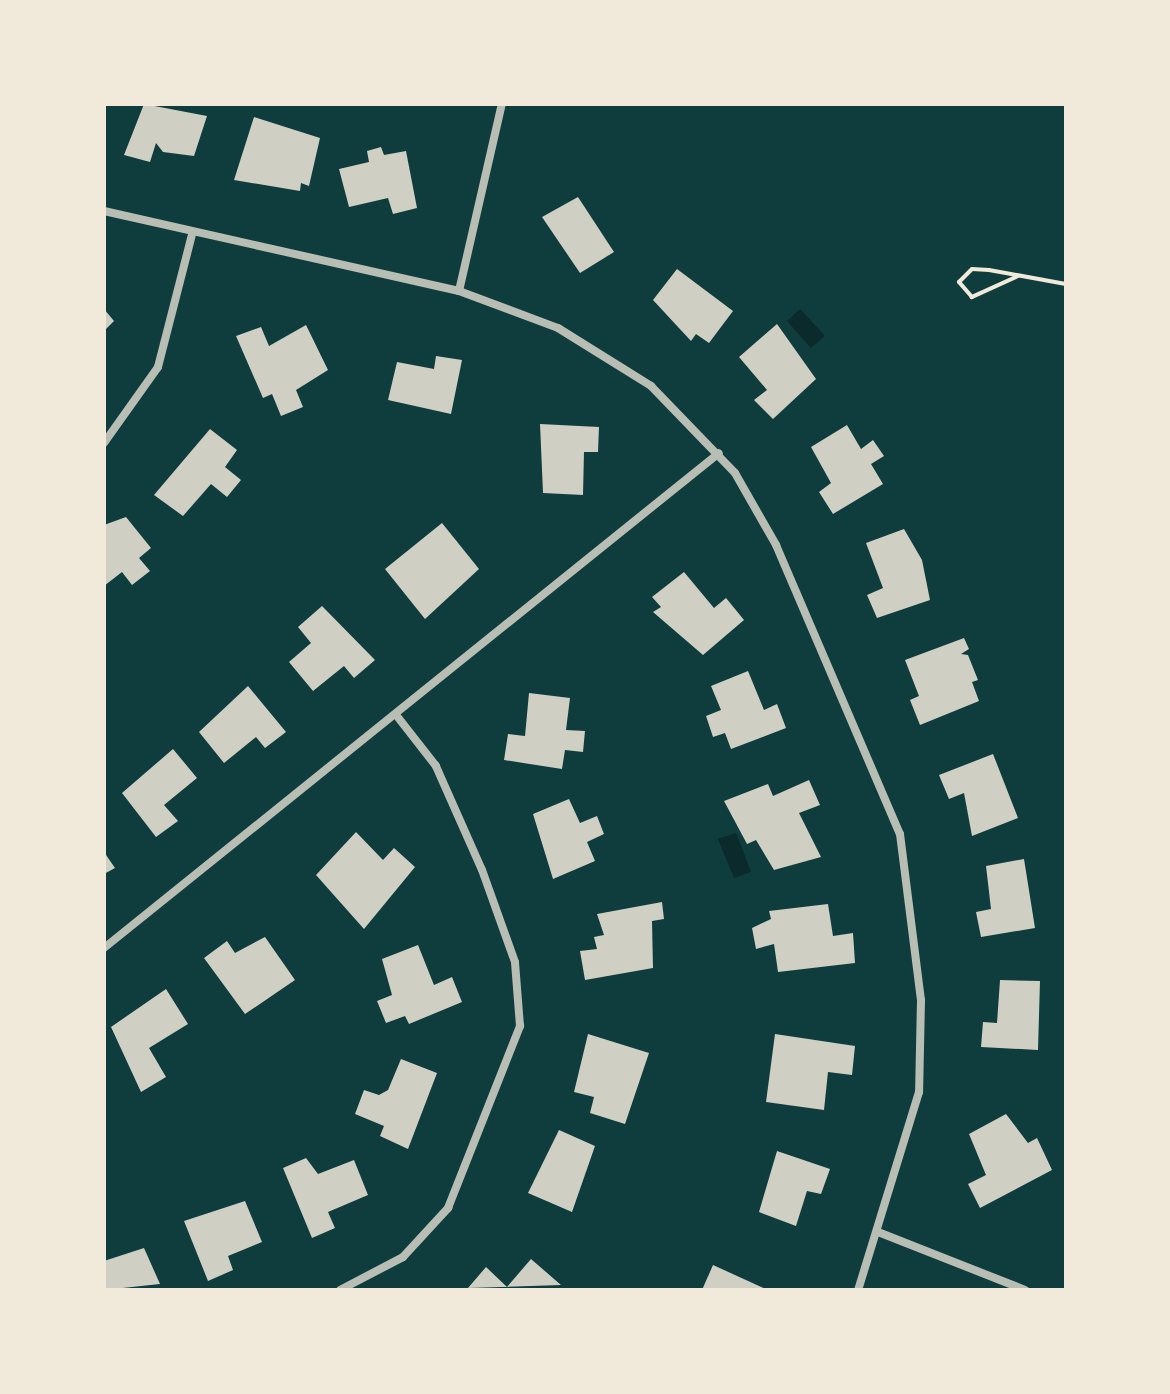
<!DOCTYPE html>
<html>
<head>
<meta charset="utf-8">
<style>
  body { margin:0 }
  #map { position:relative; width:1170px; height:1394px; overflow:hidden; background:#0f3d3e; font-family:"Archivo Narrow",sans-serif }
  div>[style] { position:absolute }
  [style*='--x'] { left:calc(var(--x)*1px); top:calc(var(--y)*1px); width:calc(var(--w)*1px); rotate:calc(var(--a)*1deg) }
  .water>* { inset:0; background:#0a2a2b }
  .building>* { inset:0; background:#cfcfc3 }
  .path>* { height:4px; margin:-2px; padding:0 2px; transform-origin:2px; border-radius:2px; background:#f1e9da }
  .minor>* { height:8px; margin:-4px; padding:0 4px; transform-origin:4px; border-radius:4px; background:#b8beb3 }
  span { translate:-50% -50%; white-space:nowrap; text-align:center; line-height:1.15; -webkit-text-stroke:7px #f1e9da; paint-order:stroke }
  .frame { position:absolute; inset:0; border:106px solid #f1e9da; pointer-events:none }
</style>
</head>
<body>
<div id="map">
  <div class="water">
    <div style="clip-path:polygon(800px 309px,825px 336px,811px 348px,787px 321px)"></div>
    <div style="clip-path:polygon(736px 833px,751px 872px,734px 878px,718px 839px)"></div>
  </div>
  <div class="building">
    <div style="clip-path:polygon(144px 104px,207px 116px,194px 156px,163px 152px,156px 143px,150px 162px,124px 155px)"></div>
    <div style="clip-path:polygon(254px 117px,320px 138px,309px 186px,301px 183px,300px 191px,234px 180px)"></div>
    <div style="clip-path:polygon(381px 147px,384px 155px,406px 151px,417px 208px,393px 214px,388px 198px,349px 207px,339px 169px,369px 162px,367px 151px)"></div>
    <div style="clip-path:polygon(578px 197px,614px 252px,580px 273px,542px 217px)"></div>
    <div style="clip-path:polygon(677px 269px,733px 311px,709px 343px,696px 334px,691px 341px,653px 300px)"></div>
    <div style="clip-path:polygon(104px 309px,114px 321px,104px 331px)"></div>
    <div style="clip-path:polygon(777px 324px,816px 379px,773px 419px,754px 400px,767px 390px,739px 357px)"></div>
    <div style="clip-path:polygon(306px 325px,328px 370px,296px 390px,303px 407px,281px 416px,272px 394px,263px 398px,236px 336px,261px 327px,269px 346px)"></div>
    <div style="clip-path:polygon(436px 356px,462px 360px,451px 414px,388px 400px,397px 362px,434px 369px)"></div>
    <div style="clip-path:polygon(540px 424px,599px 427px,598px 452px,584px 452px,583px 495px,543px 493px)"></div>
    <div style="clip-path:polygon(847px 425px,861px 449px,873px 440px,884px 456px,871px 464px,883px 484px,833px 514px,819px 492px,831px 483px,811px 447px)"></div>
    <div style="clip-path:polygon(210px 429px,237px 450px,225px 467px,241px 480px,227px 497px,211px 484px,183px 516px,154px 495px)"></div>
    <div style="clip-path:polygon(126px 517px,151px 548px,139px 558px,150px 571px,132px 585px,122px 572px,104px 586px,104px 525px)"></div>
    <div style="clip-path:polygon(442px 523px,479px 569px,425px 619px,385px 569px)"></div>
    <div style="clip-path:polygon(904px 529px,922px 560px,930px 600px,877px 618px,867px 595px,883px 588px,866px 543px)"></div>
    <div style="clip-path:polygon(684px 572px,714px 608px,726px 598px,744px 620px,703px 655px,653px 612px,661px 607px,652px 597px)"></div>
    <div style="clip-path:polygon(322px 606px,375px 660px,354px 678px,344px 666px,313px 691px,289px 662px,311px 643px,298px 627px)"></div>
    <div style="clip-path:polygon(964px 638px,969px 649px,961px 654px,968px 655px,978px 680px,972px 682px,979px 701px,920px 725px,910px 700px,919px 696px,905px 660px)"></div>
    <div style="clip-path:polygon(748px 671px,764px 710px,777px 704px,786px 728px,731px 749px,725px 733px,713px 737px,706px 716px,721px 710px,711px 686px)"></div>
    <div style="clip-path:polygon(248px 686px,286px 732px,265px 748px,256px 737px,224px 763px,199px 732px)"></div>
    <div style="clip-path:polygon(529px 693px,570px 698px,566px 730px,585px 731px,583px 752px,565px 750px,562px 769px,504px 760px,508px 734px,525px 736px)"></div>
    <div style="clip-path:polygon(173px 749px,197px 778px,164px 805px,178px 821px,156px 837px,122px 793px)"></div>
    <div style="clip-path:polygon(993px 754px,1018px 818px,972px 836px,964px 793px,949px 799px,939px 775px)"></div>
    <div style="clip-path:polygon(809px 780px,820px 805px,799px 813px,821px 857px,774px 870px,756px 840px,747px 844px,724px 801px,768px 784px,773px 796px)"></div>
    <div style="clip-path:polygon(569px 799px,580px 823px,597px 816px,604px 834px,587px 842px,595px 861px,553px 879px,533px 814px)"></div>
    <div style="clip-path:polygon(356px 832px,383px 860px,394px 848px,415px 867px,364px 929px,316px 875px)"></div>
    <div style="clip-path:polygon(104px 852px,115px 868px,104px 874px)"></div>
    <div style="clip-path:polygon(1024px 859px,1035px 928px,981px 937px,976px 912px,991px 909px,986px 866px)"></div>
    <div style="clip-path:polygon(662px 902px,664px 919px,652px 921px,653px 968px,585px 980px,580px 951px,597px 949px,594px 937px,604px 935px,597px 914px)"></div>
    <div style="clip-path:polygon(828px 904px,833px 936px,853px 933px,855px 963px,778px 972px,774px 944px,756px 949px,752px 928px,771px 919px,769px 911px)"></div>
    <div style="clip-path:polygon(265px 937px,295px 980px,245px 1014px,204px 958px,227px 941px,235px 953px)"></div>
    <div style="clip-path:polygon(418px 945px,434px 985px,452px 977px,462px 1002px,409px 1024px,405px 1016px,386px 1023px,377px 1001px,392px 995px,382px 959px)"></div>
    <div style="clip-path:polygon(1000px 980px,1040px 981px,1038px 1050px,981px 1047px,983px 1022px,997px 1023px)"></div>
    <div style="clip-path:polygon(166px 989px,188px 1024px,149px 1048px,166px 1077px,141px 1092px,111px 1027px)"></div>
    <div style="clip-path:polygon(588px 1034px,649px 1053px,625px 1124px,590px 1113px,594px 1097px,574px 1092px)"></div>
    <div style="clip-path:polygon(775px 1034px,855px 1046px,852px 1075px,828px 1072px,824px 1110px,766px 1102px)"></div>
    <div style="clip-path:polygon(401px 1059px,437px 1073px,408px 1149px,380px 1136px,384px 1126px,355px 1114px,364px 1090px,379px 1095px,388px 1090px)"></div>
    <div style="clip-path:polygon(1006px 1114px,1028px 1143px,1037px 1138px,1052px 1170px,980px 1208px,968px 1184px,986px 1175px,969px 1134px)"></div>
    <div style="clip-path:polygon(559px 1130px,595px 1146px,572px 1212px,528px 1193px)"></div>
    <div style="clip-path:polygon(777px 1151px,830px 1169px,821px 1194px,807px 1191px,796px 1226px,759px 1212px)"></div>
    <div style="clip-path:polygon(306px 1158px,318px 1174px,354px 1160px,368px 1195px,328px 1212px,335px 1228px,312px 1238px,283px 1168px)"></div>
    <div style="clip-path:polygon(245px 1201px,262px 1242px,228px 1256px,233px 1270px,208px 1281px,184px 1221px)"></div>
    <div style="clip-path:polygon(144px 1248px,160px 1284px,104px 1290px,104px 1261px)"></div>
    <div style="clip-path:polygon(531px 1259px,561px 1285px,468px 1288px,486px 1267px,507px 1287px)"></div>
    <div style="clip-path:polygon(713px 1265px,768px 1290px,702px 1290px)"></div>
  </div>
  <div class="path">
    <div style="--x:1018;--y:276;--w:51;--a:155.5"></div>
    <div style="--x:972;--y:297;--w:20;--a:-131"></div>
    <div style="--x:959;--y:282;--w:18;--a:-45"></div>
    <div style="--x:972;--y:269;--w:17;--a:3"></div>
    <div style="--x:989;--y:270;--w:78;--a:10.3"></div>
  </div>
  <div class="minor">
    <div style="--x:104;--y:211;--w:364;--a:12.7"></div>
    <div style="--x:459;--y:291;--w:106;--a:20.5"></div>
    <div style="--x:558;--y:328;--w:110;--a:31.9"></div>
    <div style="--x:651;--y:386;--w:121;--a:46"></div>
    <div style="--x:735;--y:473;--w:83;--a:60.3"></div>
    <div style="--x:776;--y:545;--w:314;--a:66.8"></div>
    <div style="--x:900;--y:834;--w:167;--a:82.8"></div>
    <div style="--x:921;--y:1000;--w:92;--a:91.2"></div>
    <div style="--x:919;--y:1092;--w:207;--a:107.1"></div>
    <div style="--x:459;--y:291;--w:192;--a:-77.1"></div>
    <div style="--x:104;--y:443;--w:93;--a:-54.6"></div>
    <div style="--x:158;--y:367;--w:136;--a:-75.6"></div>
    <div style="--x:104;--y:948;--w:789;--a:-38.83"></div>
    <div style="--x:878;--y:1232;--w:158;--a:21.5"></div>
    <div style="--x:340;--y:1290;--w:71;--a:-27.6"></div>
    <div style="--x:403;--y:1257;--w:67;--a:-47.4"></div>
    <div style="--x:448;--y:1208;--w:196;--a:-68.4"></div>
    <div style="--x:520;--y:1026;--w:64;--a:-94.5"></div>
    <div style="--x:515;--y:962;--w:98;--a:-109.7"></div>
    <div style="--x:482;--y:870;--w:114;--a:-113.9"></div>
    <div style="--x:436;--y:766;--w:63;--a:-128"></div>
  </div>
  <div class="frame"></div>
</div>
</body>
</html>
